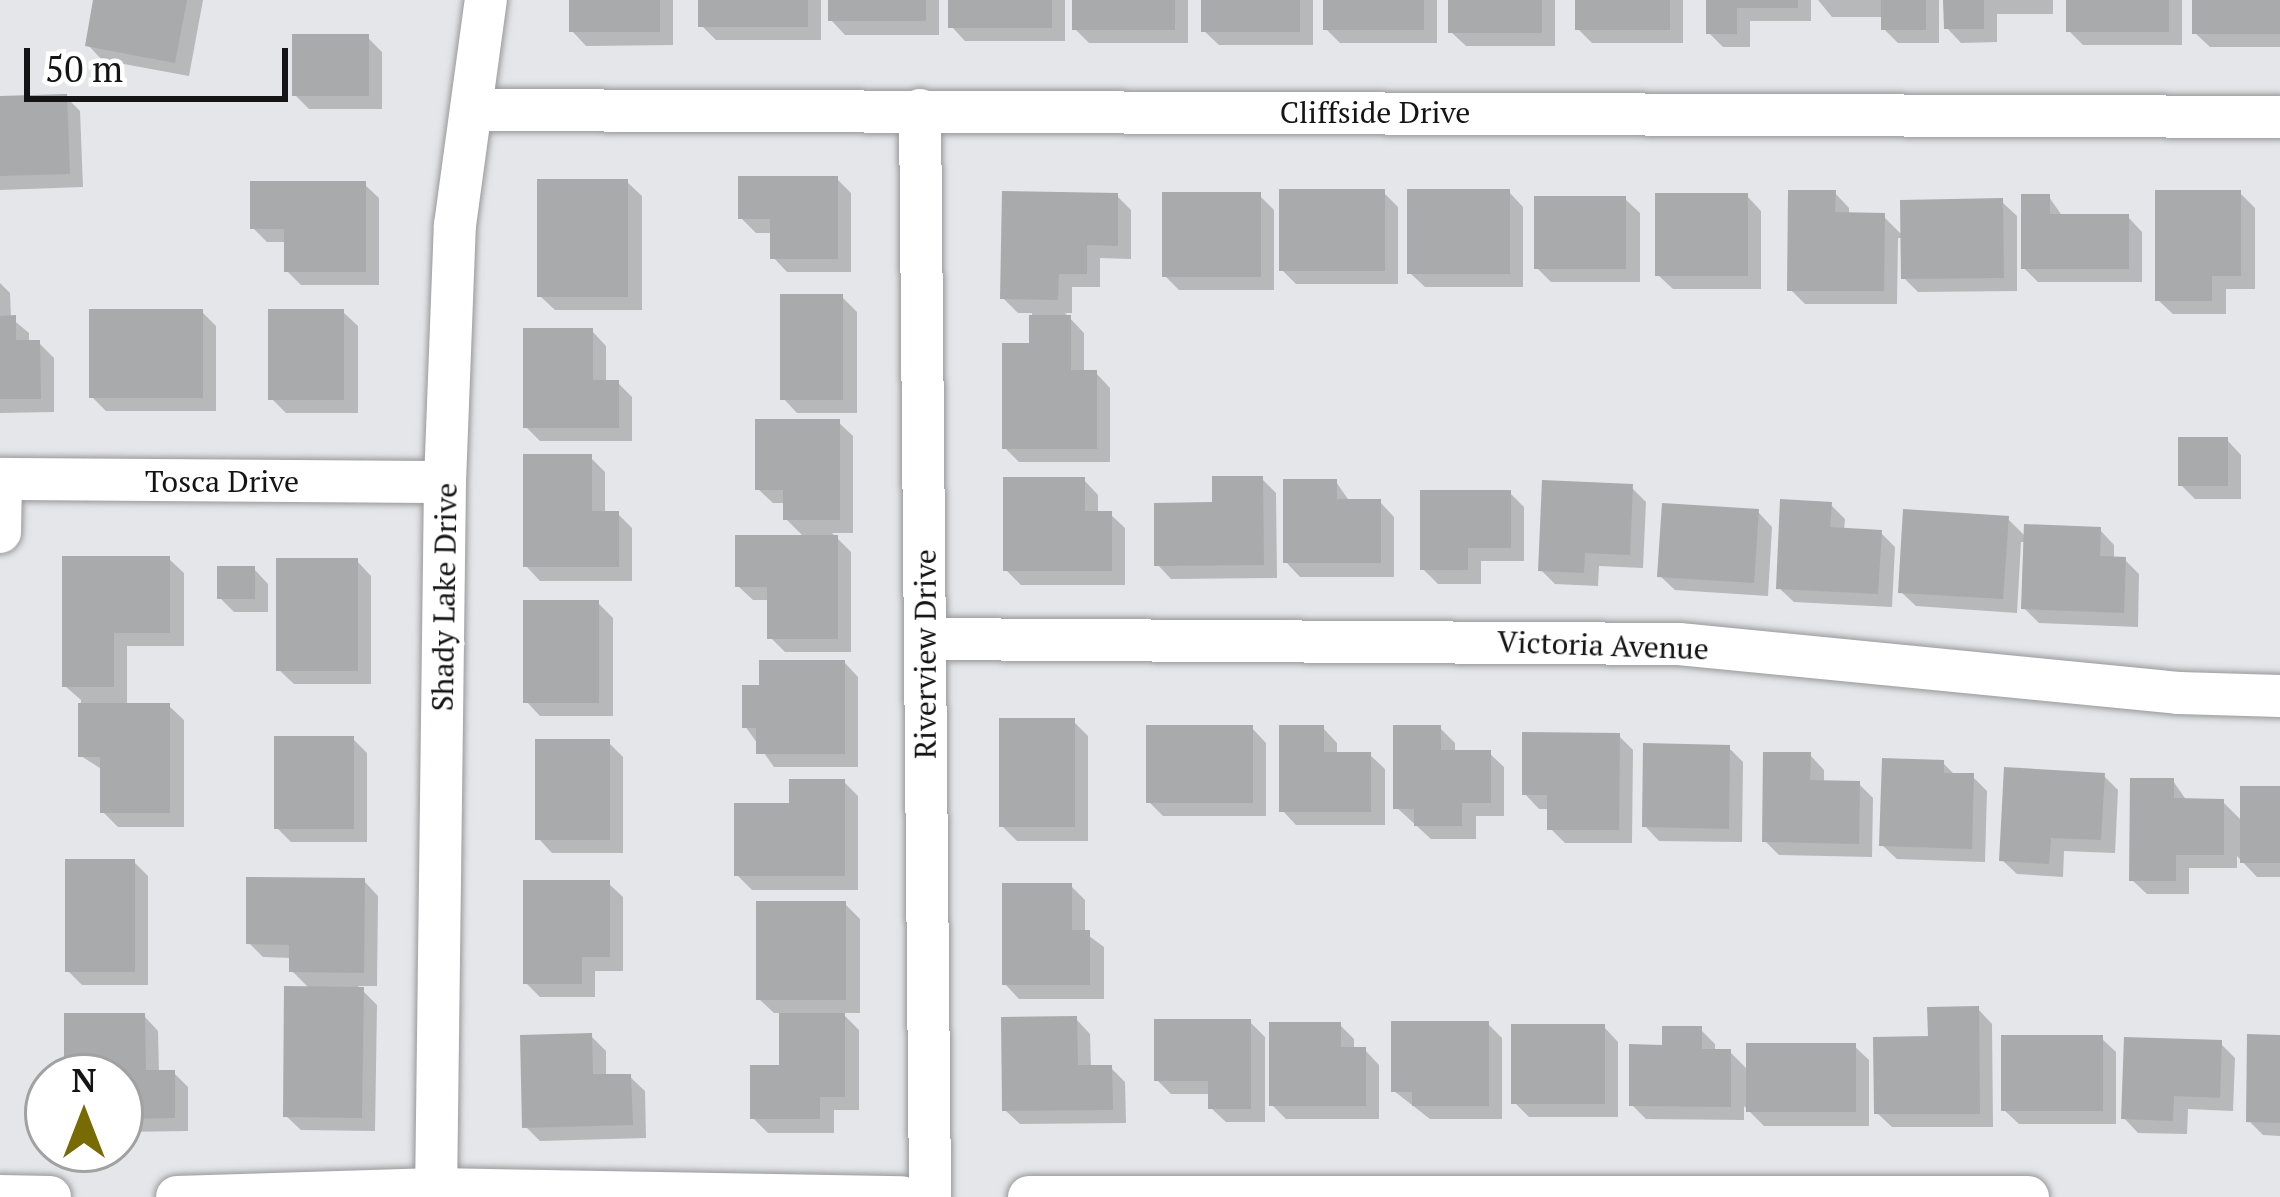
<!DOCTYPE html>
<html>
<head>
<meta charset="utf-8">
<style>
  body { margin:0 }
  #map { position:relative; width:2280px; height:1197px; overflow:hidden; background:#e5e6e9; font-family:"PT Serif",serif }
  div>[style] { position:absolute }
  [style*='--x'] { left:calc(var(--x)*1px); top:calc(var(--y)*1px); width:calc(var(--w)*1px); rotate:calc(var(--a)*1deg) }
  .shadow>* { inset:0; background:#0003 }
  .building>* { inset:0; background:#a9aaac }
  .roads { filter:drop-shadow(0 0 3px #98989b) drop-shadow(0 0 3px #98989b) }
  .minor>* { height:42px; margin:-21px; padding:0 21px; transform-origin:21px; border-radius:21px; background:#fff }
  span { translate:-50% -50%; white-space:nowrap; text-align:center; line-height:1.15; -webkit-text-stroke:9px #fff; paint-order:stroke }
  .street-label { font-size:30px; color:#141415 }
  .north { position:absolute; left:24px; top:1053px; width:120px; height:120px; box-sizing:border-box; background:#fff; border:3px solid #a1a1a1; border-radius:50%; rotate:0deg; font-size:33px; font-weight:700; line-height:48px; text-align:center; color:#141415 }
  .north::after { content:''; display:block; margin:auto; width:42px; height:54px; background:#786b04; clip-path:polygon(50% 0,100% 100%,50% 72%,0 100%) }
  .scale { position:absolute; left:24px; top:48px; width:264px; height:54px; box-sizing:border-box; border:6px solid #141415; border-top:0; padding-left:15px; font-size:36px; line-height:42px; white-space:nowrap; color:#141415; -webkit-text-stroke:9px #fff; paint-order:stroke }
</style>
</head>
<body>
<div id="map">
  <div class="shadow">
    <div style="clip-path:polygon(96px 0,203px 0,189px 76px,102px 60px,88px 45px)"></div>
    <div style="clip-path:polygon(572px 0,673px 0,673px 45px,586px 46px,572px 31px)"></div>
    <div style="clip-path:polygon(701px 0,821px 0,821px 40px,716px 40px,701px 25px)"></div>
    <div style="clip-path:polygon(831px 0,939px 0,939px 35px,845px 35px,831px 20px)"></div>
    <div style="clip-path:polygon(951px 0,1065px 0,1065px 41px,965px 41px,951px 26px)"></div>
    <div style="clip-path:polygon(1075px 0,1188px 0,1188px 43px,1089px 43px,1075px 29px)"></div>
    <div style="clip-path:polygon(1204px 0,1313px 0,1313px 45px,1219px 45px,1204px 31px)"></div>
    <div style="clip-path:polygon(1326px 0,1437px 0,1437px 43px,1340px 43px,1326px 29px)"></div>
    <div style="clip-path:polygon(1451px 0,1555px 0,1555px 46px,1466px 46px,1451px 32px)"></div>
    <div style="clip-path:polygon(1578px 0,1683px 0,1683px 43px,1592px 43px,1578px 29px)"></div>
    <div style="clip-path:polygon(1709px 0,1811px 0,1811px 21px,1750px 21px,1750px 47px,1723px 47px,1709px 33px)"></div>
    <div style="clip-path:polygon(1818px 0,1939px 0,1939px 43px,1898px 43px,1884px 29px,1884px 17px,1832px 17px)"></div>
    <div style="clip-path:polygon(1946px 0,2053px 0,2053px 14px,1997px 14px,1997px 42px,1961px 43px,1947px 28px)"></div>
    <div style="clip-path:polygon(2069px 0,2182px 0,2182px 45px,2083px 45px,2069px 31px)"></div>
    <div style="clip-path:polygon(2195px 0,2280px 0,2280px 47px,2210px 47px,2195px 33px)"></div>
    <div style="clip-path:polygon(367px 37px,382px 52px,382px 109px,309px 109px,295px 95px)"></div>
    <div style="clip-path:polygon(66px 97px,80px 111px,83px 187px,0 190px,0 99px)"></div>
    <div style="clip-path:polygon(837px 179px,851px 193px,851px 272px,787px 272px,773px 257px,773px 233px,756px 233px,741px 218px)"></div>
    <div style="clip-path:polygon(627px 182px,642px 196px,642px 310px,555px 310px,540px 296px)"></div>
    <div style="clip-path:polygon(364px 184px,379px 198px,379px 285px,301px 285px,287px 271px,287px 242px,267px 242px,253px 228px)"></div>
    <div style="clip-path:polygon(1383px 192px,1398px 207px,1398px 284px,1296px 284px,1282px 270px)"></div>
    <div style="clip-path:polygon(1509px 192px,1523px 207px,1523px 287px,1425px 287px,1410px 273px)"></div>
    <div style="clip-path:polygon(1835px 193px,1849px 208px,1849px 216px,1883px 216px,1903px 236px,2002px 202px,2017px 216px,2017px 291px,1918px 292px,1904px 278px,1903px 238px,1898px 238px,1897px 304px,1805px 304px,1790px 289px)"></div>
    <div style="clip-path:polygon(2240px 193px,2255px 208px,2255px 289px,2226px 289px,2226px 314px,2173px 314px,2158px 300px)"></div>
    <div style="clip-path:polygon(1259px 195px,1274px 210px,1274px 290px,1179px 290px,1165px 276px)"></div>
    <div style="clip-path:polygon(1117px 196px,1131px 210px,1131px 259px,1100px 258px,1100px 287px,1072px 287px,1072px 313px,1065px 313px,1084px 333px,1084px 373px,1096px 373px,1110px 388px,1110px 462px,1019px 462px,1005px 448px,1032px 346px,1032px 313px,1018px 313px,1003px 298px)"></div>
    <div style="clip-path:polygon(1747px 196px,1761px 211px,1761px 289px,1673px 289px,1658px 275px)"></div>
    <div style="clip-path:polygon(2049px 197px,2063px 217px,2128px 217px,2142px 232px,2142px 282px,2038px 282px,2024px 268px)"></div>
    <div style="clip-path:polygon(1625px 199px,1640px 213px,1640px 282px,1551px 282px,1537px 268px)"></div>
    <div style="clip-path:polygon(0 283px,10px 293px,11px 318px,29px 333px,29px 343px,39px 343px,54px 358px,54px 412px,0 413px)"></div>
    <div style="clip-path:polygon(842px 297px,857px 312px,857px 413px,797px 413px,783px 398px)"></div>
    <div style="clip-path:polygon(202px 312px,216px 326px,216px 411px,106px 411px,92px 397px)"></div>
    <div style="clip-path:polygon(343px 312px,358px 326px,358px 413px,286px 413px,271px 398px)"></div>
    <div style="clip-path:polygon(592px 331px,606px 346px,606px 383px,618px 383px,632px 397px,632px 441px,540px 441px,526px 427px)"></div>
    <div style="clip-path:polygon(838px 422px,853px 436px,853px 533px,832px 533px,851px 552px,851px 652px,785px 652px,770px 637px,770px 600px,753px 600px,738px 586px,805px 538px,786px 519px,786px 503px,773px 503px,758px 489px)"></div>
    <div style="clip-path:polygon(2227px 440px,2241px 455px,2241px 499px,2195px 499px,2181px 485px)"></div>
    <div style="clip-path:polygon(590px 457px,605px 472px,605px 514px,618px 514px,632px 528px,632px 581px,540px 581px,526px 566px)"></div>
    <div style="clip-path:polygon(1262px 479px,1276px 493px,1277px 578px,1171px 579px,1157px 564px,1215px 505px)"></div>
    <div style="clip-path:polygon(1084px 480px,1098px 495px,1098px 514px,1110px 514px,1125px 528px,1125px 585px,1021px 585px,1006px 570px)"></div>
    <div style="clip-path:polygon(1336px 482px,1350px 502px,1380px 502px,1394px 517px,1394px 577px,1300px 577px,1286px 562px)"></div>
    <div style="clip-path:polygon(1631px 487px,1646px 502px,1643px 568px,1599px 566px,1598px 586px,1555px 584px,1541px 570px)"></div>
    <div style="clip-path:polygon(1510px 493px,1524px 507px,1524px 561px,1481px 561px,1481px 584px,1438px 584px,1423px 569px)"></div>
    <div style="clip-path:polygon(1830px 504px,1845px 519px,1844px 531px,1880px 532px,1895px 547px,1892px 607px,1794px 602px,1779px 588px)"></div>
    <div style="clip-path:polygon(1758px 512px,1772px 527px,1768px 596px,1675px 590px,1660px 576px)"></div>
    <div style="clip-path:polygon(2007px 518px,2027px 538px,2100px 530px,2114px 545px,2114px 559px,2125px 560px,2139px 574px,2138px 627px,2039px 623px,2024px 608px,2027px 542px,2021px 542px,2017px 613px,1916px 606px,1901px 592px)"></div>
    <div style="clip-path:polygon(169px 559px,184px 573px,184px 646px,127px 646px,127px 706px,169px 706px,184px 720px,184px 827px,118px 827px,103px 812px,103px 770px,81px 756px,81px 700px,65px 686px)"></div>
    <div style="clip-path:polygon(357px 561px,371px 576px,371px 684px,294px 684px,279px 670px)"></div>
    <div style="clip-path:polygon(254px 569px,268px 584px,268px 612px,234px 612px,220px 598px)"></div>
    <div style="clip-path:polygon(598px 603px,613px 618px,613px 716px,540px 716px,526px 701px)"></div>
    <div style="clip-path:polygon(844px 662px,858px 677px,858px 767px,774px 767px,745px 726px,762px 688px)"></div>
    <div style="clip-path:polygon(1073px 721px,1088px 736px,1088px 841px,1017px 841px,1002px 826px)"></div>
    <div style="clip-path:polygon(1252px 728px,1266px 743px,1266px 816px,1163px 816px,1149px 802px)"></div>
    <div style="clip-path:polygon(1323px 728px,1337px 743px,1337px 755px,1370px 755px,1385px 769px,1385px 825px,1296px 825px,1282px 810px)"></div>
    <div style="clip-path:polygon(1440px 728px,1455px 743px,1455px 753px,1489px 753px,1504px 767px,1504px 816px,1476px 816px,1476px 839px,1431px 839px,1396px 807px)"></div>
    <div style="clip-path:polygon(1619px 736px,1633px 750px,1632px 843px,1565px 843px,1550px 828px,1550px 809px,1539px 809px,1525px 794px)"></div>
    <div style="clip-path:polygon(353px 739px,367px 753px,367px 842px,291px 842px,277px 828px)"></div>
    <div style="clip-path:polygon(608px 742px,623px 757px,623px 853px,552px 853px,538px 838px)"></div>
    <div style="clip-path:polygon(1729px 748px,1743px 762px,1742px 842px,1659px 841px,1645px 826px)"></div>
    <div style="clip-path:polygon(1810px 755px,1824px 770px,1824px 783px,1859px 784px,1873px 798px,1872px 857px,1779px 855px,1765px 841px)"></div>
    <div style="clip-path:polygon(1943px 763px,1956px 776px,1972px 776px,1987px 791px,1985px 862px,1897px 859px,1882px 845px)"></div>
    <div style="clip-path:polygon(2104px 776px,2118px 790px,2115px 853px,2064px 851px,2063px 877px,2017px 874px,2002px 860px)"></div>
    <div style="clip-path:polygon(2173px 781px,2187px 801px,2223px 802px,2243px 822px,2280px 789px,2280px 877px,2257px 877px,2237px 856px,2237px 868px,2189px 868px,2189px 894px,2147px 894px,2132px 880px)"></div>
    <div style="clip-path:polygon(844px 782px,858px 796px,858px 890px,752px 890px,737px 875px,792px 806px)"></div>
    <div style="clip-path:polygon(134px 862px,148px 876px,148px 985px,82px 985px,68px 971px)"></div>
    <div style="clip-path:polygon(364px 881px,378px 896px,377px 986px,358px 986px,377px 1005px,375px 1131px,301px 1130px,286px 1116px,311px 990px,292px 971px,292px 958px,263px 957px,249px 943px)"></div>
    <div style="clip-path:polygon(608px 883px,623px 897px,623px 971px,595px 971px,595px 997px,540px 997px,526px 983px)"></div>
    <div style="clip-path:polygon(1071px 886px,1085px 900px,1085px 933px,1104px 947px,1104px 999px,1019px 999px,1005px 984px)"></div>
    <div style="clip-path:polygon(845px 904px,860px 919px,860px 1013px,842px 1013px,859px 1030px,859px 1110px,834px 1110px,834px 1133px,768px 1133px,753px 1118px,782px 1068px,782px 1013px,774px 1013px,759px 999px)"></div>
    <div style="clip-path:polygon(1978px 1009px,1992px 1024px,1993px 1127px,1892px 1127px,1877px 1113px,1931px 1039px)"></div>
    <div style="clip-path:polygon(144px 1016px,158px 1031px,159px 1073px,174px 1073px,188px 1087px,188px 1131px,120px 1132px,120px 1077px,67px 1077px)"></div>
    <div style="clip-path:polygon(1076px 1019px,1090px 1034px,1091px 1068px,1111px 1068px,1125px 1082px,1126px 1123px,1020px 1124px,1005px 1110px)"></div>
    <div style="clip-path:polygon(1250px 1022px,1265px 1037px,1265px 1122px,1226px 1122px,1211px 1108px,1211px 1094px,1171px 1094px,1157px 1080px)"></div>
    <div style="clip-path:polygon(1488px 1024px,1502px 1038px,1502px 1119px,1430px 1119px,1394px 1091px)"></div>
    <div style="clip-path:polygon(1340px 1025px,1354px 1039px,1354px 1050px,1365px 1050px,1379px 1065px,1379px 1119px,1286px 1119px,1272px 1105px)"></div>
    <div style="clip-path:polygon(1604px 1027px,1618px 1042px,1618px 1117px,1529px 1117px,1514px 1102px)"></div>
    <div style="clip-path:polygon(1700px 1029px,1715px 1044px,1715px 1052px,1730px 1052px,1749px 1071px,1854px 1046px,1869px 1060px,1869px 1126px,1764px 1126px,1744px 1106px,1744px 1120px,1646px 1119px,1632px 1105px,1665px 1048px)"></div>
    <div style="clip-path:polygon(591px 1036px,606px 1051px,606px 1077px,630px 1077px,645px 1091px,646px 1138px,540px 1141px,525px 1126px)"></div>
    <div style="clip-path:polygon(2101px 1038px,2116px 1052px,2116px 1124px,2019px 1124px,2004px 1110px)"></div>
    <div style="clip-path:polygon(2280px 1038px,2280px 1136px,2263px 1135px,2249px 1121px)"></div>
    <div style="clip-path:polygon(2220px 1043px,2235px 1058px,2233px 1111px,2188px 1109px,2187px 1134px,2138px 1133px,2124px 1118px)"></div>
  </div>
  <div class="building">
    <div style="clip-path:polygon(93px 0,187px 0,175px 63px,85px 46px)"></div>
    <div style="clip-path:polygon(569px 0,660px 0,660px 32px,569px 32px)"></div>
    <div style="clip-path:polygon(698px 0,808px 0,808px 27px,698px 27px)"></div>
    <div style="clip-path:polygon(828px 0,926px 0,926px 21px,828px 21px)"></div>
    <div style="clip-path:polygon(948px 0,1052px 0,1052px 28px,948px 28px)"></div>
    <div style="clip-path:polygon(1072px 0,1175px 0,1175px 30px,1072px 30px)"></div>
    <div style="clip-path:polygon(1201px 0,1300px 0,1300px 32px,1201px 32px)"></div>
    <div style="clip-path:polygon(1323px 0,1424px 0,1424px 30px,1323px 30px)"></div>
    <div style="clip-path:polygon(1448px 0,1542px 0,1542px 33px,1448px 33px)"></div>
    <div style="clip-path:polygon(1575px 0,1670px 0,1670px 30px,1575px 30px)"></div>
    <div style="clip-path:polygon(1706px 0,1798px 0,1798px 8px,1737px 8px,1737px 34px,1706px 34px)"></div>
    <div style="clip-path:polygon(1881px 0,1926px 0,1926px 30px,1881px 30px)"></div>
    <div style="clip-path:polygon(1943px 0,1984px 0,1984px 29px,1944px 29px)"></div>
    <div style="clip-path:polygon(2066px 0,2169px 0,2169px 32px,2066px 32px)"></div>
    <div style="clip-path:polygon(2192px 0,2280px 0,2280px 34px,2192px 34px)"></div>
    <div style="clip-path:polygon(292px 34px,369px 34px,369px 96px,292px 96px)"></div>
    <div style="clip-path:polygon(67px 94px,70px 174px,0 176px,0 96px)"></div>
    <div style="clip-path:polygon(738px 176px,838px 176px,838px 259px,770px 259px,770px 219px,738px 219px)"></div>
    <div style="clip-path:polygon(537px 179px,628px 179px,628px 297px,537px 297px)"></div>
    <div style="clip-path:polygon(250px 181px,366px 181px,366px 272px,284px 272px,284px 229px,250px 229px)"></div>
    <div style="clip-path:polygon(1279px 189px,1385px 189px,1385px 271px,1279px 271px)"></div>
    <div style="clip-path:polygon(1407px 189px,1510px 189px,1510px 274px,1407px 274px)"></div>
    <div style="clip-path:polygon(1788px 190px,1836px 190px,1835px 212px,1885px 213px,1884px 291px,1787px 291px)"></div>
    <div style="clip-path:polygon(2155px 190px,2241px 190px,2241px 276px,2212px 276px,2212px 301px,2155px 301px)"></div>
    <div style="clip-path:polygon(1002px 191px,1118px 193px,1118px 246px,1087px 245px,1087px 274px,1059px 274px,1058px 300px,1000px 299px)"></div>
    <div style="clip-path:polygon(1162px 192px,1261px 192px,1261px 277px,1162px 277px)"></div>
    <div style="clip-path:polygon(1655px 193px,1748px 193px,1748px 276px,1655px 276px)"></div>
    <div style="clip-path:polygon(2021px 194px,2050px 194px,2050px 214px,2129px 214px,2129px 269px,2021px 269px)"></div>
    <div style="clip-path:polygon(1534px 196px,1626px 196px,1626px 269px,1534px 269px)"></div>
    <div style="clip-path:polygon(2003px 198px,2004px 278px,1901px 279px,1900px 200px)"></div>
    <div style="clip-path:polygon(780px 294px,843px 294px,843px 400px,780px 400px)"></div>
    <div style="clip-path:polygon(89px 309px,203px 309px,203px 398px,89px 398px)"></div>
    <div style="clip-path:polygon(268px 309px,344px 309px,344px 400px,268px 400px)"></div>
    <div style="clip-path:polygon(16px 315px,16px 340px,40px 340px,41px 399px,0 399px,0 316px)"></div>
    <div style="clip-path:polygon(1029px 315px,1071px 315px,1071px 370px,1097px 370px,1097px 449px,1002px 449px,1002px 343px,1029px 343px)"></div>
    <div style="clip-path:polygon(523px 328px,593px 328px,593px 380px,619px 380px,619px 428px,523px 428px)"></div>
    <div style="clip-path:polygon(755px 419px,840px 419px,840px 520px,783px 520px,783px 490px,755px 490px)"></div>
    <div style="clip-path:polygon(2178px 437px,2228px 437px,2228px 486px,2178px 486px)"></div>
    <div style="clip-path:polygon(523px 454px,592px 454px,592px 511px,619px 511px,619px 567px,523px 567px)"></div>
    <div style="clip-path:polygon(1212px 476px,1263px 476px,1264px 565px,1154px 566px,1154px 503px,1212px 502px)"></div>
    <div style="clip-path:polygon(1003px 477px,1085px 477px,1085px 511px,1112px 511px,1112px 571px,1003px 571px)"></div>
    <div style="clip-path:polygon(1283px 479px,1337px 479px,1337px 499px,1381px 499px,1381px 563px,1283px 563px)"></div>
    <div style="clip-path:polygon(1542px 480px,1633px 484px,1630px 555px,1585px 553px,1584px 573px,1538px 571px)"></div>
    <div style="clip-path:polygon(1420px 490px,1511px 490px,1511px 548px,1468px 548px,1468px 570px,1420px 570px)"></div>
    <div style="clip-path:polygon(1780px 499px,1832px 502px,1830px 527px,1882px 530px,1878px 594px,1776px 589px)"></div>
    <div style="clip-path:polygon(1662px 503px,1759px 509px,1754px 583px,1657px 577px)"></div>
    <div style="clip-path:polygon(1903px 509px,2009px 516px,2003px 599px,1898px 593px)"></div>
    <div style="clip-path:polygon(2024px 524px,2101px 527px,2100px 556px,2126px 557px,2124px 613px,2021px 609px)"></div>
    <div style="clip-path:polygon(735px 535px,838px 535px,838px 639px,767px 639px,767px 587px,735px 587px)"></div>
    <div style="clip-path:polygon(62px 556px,170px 556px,170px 633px,114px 633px,114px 687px,62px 687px)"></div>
    <div style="clip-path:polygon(276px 558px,358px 558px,358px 671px,276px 671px)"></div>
    <div style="clip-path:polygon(217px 566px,255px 566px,255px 599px,217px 599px)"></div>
    <div style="clip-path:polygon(523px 600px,599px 600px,599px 703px,523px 703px)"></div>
    <div style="clip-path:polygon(759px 660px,845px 660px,845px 754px,756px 754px,756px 728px,742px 728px,742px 685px,759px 685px)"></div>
    <div style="clip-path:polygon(78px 703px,170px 703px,170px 813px,100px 813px,100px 757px,78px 757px)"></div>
    <div style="clip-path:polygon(999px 718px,1075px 718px,1075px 827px,999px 827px)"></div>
    <div style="clip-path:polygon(1146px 725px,1253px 725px,1253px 803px,1146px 803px)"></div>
    <div style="clip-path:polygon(1279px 725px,1324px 725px,1324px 752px,1371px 752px,1371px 812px,1279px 812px)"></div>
    <div style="clip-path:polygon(1393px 725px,1441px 725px,1441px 750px,1491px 750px,1491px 803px,1462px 803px,1462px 826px,1414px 826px,1414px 809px,1393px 809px)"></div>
    <div style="clip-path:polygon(1522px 732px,1620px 733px,1619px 830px,1547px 830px,1547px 795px,1522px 795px)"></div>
    <div style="clip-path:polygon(274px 736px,354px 736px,354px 829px,274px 829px)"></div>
    <div style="clip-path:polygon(535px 739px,610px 739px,610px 840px,535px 840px)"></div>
    <div style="clip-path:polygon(1643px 743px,1730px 745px,1729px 829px,1642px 827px)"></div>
    <div style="clip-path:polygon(1763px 752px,1811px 752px,1810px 780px,1860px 781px,1859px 844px,1762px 842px)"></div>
    <div style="clip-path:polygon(1882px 758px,1944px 760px,1944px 773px,1974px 773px,1972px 849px,1879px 846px)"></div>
    <div style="clip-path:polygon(2004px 767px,2105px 773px,2101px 840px,2051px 838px,2049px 864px,1999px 861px)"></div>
    <div style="clip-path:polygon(2130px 778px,2174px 778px,2174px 798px,2224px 799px,2224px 855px,2176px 855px,2176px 881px,2129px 881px)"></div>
    <div style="clip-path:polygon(789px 779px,845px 779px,845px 876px,734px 876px,734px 803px,789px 803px)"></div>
    <div style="clip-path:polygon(2240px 786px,2280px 786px,2280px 863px,2240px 863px)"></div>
    <div style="clip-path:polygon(65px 859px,135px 859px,135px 972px,65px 972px)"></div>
    <div style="clip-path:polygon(246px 877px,365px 878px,364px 973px,289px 972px,289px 945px,246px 944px)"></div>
    <div style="clip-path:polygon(523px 880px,610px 880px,610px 957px,582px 957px,582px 984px,523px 984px)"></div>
    <div style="clip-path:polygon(1002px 883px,1072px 883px,1072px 930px,1090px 930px,1090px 985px,1002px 985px)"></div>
    <div style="clip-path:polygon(756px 901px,846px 901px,846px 1000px,756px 1000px)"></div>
    <div style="clip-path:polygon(284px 986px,364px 987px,362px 1118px,283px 1117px)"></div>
    <div style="clip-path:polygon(1979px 1006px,1980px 1114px,1874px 1114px,1873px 1037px,1928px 1036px,1927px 1007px)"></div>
    <div style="clip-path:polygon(64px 1013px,145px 1013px,146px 1070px,175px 1070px,175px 1118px,120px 1119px,120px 1077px,64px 1077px)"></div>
    <div style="clip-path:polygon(779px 1013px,845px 1013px,845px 1097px,820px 1097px,820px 1119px,750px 1119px,750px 1065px,779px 1065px)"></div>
    <div style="clip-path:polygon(1077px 1016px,1078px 1065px,1112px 1065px,1113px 1110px,1002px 1111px,1001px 1017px)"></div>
    <div style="clip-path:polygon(1154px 1019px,1251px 1019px,1251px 1109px,1208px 1109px,1208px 1081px,1154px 1081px)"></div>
    <div style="clip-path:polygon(1391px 1021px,1489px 1021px,1489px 1106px,1412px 1106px,1412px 1092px,1391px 1092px)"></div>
    <div style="clip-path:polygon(1269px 1022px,1341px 1022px,1341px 1047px,1366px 1047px,1366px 1106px,1269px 1106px)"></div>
    <div style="clip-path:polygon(1511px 1024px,1605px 1024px,1605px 1104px,1511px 1104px)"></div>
    <div style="clip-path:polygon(1662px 1026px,1702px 1026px,1702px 1049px,1731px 1049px,1731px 1107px,1629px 1106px,1629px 1044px,1662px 1045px)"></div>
    <div style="clip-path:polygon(592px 1033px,593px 1074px,631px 1074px,633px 1125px,522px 1128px,520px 1035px)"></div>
    <div style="clip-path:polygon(2247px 1034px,2280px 1035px,2280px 1123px,2246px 1122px)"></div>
    <div style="clip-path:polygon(2001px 1035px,2103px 1035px,2103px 1111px,2001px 1111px)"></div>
    <div style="clip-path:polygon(2124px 1037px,2222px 1040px,2220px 1098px,2174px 1096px,2173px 1121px,2121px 1119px)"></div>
    <div style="clip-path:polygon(1746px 1043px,1856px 1043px,1856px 1112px,1746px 1112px)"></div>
  </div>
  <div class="roads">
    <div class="minor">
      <div style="--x:471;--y:110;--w:1809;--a:0.22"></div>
      <div style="--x:920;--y:110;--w:1087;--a:89.47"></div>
      <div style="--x:0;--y:479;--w:445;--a:0.4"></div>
      <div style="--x:0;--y:532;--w:53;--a:-88.9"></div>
      <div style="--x:925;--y:639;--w:754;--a:0.38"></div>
      <div style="--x:1679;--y:644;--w:502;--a:5.6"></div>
      <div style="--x:2179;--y:693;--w:101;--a:1.7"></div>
      <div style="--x:0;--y:1196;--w:50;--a:1.1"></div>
      <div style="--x:177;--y:1197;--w:259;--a:-1.8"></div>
      <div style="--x:436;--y:1189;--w:466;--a:1"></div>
      <div style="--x:436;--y:1197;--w:715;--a:-89.28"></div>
      <div style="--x:445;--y:482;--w:257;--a:-87.8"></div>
      <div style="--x:455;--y:225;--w:227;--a:-82.2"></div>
      <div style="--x:1029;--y:1197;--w:999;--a:0"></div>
    </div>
  </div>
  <div class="street-label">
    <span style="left:1375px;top:112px">Cliffside Drive</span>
    <span style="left:222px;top:481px">Tosca Drive</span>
    <span style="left:444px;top:597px;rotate:-89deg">Shady Lake Drive</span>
    <span style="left:1603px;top:645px;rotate:2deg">Victoria Avenue</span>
    <span style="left:925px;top:654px;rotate:-90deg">Riverview Drive</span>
  </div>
  <div class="north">N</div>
  <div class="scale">50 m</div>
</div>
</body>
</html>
